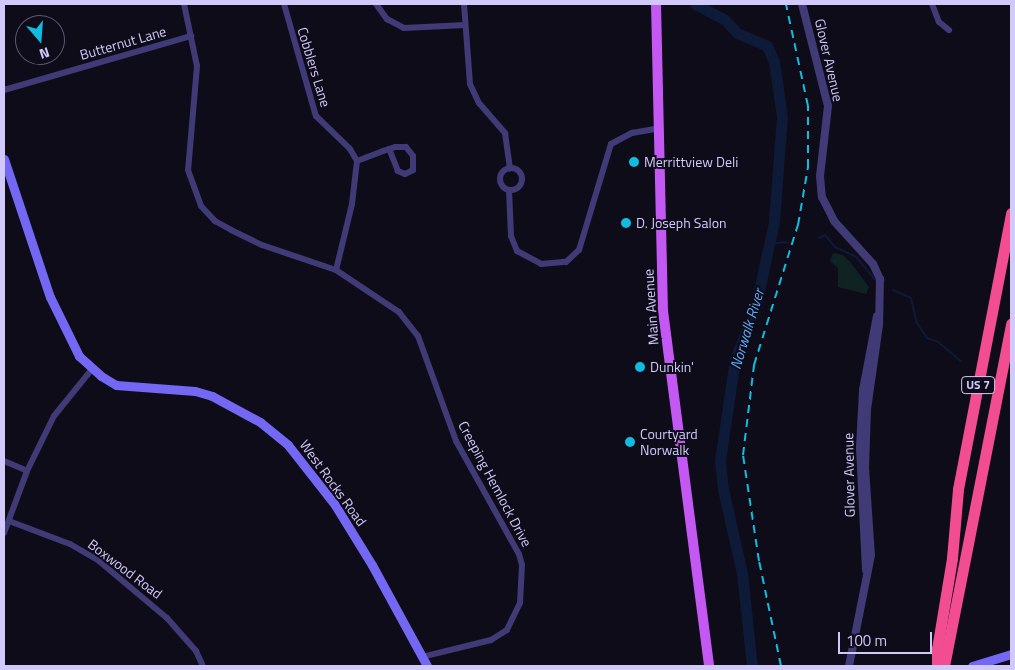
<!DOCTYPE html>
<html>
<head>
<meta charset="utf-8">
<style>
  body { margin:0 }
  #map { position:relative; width:1015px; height:670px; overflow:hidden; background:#0f0c1a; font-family:"Titillium Web",sans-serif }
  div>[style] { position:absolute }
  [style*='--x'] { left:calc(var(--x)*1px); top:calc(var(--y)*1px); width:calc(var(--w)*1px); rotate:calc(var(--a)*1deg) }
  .green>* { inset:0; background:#0f2323 }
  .stream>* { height:2px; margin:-1px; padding:0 1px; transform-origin:1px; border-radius:1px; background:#0d1a38 }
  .river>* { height:11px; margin:-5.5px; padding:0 5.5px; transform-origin:5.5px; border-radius:5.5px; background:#0d1a38 }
  .minor>* { height:6px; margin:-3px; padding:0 3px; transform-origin:3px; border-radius:3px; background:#403a76 }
  .minor>.ring { margin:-3px; padding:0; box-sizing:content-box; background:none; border:6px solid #403a76; border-radius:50% }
  .tertiary>* { height:8px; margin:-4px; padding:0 4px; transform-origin:4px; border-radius:4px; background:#403a76 }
  .secondary>* { height:9px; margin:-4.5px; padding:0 4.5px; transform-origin:4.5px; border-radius:4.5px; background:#7467f4 }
  .primary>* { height:10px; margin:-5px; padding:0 5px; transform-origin:5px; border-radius:5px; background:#c358f3 }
  .motorway>* { height:11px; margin:-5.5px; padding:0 5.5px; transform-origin:5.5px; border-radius:5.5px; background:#f24d91 }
  .rail>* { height:2px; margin-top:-1px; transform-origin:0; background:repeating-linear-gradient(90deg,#10bde0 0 8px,transparent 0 14px) }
  .dots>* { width:14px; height:14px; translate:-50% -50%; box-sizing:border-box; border:2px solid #0f0c1a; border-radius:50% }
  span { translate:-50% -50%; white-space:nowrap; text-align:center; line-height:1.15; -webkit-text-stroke:4px #0f0c1a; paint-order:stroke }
  .shield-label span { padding:1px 4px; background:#0f0c1a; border:1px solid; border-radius:4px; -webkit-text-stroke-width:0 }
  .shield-label { font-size:12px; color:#d2c9fb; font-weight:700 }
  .street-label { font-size:14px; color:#d2c9fb }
  .poi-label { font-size:14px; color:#d2c9fb }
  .left { translate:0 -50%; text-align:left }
  .water-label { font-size:15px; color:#5ea5f3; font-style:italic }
  .frame { position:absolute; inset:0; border:5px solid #d2c9fb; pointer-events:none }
  .north { position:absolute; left:15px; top:15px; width:50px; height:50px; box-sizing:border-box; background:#0f0c1a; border:1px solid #5d5874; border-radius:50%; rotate:162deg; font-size:14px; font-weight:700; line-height:20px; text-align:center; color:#d2c9fb }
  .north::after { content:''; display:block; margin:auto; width:18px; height:22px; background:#10bde0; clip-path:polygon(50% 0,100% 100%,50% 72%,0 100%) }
  .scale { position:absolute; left:838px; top:632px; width:94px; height:22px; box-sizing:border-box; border:2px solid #d2c9fb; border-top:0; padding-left:6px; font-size:15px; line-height:18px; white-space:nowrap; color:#d2c9fb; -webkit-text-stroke:4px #0f0c1a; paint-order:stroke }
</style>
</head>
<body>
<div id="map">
  <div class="green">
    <div style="clip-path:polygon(833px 253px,843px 255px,851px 263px,869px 287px,866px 294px,838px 287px,838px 268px,830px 261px)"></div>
  </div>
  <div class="stream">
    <div style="--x:819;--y:238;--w:7;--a:-27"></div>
    <div style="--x:825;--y:235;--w:16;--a:50"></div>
    <div style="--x:835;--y:247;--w:23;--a:25"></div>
    <div style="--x:856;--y:257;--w:30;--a:50"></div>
    <div style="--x:768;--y:244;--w:20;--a:-6"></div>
    <div style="--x:893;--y:290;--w:20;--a:24"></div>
    <div style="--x:911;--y:298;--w:26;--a:77"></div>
    <div style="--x:917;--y:323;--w:18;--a:56"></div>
    <div style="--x:927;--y:338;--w:12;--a:20"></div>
    <div style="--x:938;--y:342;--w:30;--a:40"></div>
    <div style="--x:1011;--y:405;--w:37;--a:90"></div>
  </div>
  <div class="river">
    <div style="--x:695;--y:4;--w:34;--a:28"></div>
    <div style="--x:725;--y:20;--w:18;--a:47"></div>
    <div style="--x:737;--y:33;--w:33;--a:23"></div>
    <div style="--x:767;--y:46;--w:17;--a:66"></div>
    <div style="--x:774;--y:62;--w:56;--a:81.7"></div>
    <div style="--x:782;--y:117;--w:105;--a:94.4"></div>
    <div style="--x:774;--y:222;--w:89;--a:102.3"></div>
    <div style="--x:755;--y:309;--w:54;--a:111.8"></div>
    <div style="--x:735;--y:359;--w:103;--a:98.4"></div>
    <div style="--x:720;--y:461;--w:28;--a:84"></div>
    <div style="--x:723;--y:489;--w:86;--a:77.3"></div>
    <div style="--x:742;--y:573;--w:94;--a:83.9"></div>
  </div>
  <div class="minor">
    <div style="--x:184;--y:4;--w:63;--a:78.2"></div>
    <div style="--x:197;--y:66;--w:104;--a:94.9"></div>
    <div style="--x:188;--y:170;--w:38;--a:70"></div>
    <div style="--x:201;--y:206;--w:21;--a:47"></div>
    <div style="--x:215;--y:221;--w:18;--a:29"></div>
    <div style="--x:231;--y:230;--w:34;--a:26"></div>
    <div style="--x:262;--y:245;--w:78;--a:18.7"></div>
    <div style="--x:336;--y:270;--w:76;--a:33.7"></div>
    <div style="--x:399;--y:312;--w:31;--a:52"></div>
    <div style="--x:418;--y:336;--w:112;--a:70.1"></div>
    <div style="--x:456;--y:441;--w:129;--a:60.9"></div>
    <div style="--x:519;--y:554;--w:11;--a:75"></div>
    <div style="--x:522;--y:565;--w:38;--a:93"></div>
    <div style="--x:520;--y:603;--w:30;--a:116"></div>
    <div style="--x:507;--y:630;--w:19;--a:148"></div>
    <div style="--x:491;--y:640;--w:71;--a:166.2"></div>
    <div style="--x:284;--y:4;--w:116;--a:74.1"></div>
    <div style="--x:316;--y:116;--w:47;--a:44.1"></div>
    <div style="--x:350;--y:149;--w:14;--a:60"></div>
    <div style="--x:357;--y:161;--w:43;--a:96.6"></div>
    <div style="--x:352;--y:204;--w:68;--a:103.6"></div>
    <div style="--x:376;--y:4;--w:19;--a:54"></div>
    <div style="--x:387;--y:19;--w:19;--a:28"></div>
    <div style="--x:404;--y:28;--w:61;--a:-2.8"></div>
    <div style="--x:464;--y:4;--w:80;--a:85.7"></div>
    <div style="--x:470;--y:84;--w:21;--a:65"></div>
    <div style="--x:479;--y:103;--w:40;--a:49"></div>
    <div style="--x:505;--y:133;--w:36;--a:82"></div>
    <div style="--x:932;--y:4;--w:19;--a:69"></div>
    <div style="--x:939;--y:22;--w:13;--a:39"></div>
    <div style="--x:4;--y:90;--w:195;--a:-16.1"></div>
    <div style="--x:357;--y:161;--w:28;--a:-21"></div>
    <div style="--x:383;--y:151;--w:13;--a:-18"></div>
    <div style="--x:395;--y:147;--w:11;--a:0"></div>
    <div style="--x:406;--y:147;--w:11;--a:52"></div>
    <div style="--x:413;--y:156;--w:14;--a:90"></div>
    <div style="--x:413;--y:170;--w:9;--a:153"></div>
    <div style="--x:405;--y:174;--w:8;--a:-157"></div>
    <div style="--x:398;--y:171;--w:24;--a:-112"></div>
    <div class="ring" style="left:500px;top:168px;width:16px;height:16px"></div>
    <div style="--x:509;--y:190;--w:46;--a:87.5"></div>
    <div style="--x:511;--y:236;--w:16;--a:68"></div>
    <div style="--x:517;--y:251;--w:27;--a:28"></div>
    <div style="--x:541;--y:264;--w:25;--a:-5"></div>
    <div style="--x:566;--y:262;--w:18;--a:-43"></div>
    <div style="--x:579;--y:250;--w:111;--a:-73.2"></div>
    <div style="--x:611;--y:144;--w:24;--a:-28"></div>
    <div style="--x:632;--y:133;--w:29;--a:-10"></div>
    <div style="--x:4;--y:461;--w:25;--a:23"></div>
    <div style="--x:9;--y:521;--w:65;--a:20.7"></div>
    <div style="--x:70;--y:544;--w:34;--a:30"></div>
    <div style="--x:99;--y:561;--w:89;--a:40"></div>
    <div style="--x:167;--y:618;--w:44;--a:48.7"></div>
    <div style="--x:196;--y:651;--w:17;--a:65"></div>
    <div style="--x:4;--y:533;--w:66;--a:-69.6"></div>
    <div style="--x:27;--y:471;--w:61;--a:-63.9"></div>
    <div style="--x:54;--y:416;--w:60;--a:-51"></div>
  </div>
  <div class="tertiary">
    <div style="--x:802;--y:4;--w:105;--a:75.7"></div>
    <div style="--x:828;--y:106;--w:70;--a:96.5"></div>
    <div style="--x:820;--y:176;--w:21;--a:85"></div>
    <div style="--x:822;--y:197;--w:27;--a:63"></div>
    <div style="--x:834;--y:221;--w:58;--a:47.8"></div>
    <div style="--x:873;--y:264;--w:17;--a:65"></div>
    <div style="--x:880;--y:279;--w:46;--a:91.2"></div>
    <div style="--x:879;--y:325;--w:85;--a:98.1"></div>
    <div style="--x:867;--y:409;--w:59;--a:91.9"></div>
    <div style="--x:865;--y:468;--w:87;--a:86.1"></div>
    <div style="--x:871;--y:555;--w:113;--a:101.2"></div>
    <div style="--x:866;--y:570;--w:122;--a:-92.8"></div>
    <div style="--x:860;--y:448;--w:58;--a:-87"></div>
    <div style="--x:863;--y:390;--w:75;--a:-79.3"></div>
  </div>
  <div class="secondary">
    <div style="--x:4;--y:159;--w:145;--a:71.6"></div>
    <div style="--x:50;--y:297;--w:66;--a:63.8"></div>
    <div style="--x:79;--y:356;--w:30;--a:42"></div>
    <div style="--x:101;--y:376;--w:17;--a:31"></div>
    <div style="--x:116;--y:385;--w:79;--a:4.3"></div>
    <div style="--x:195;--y:391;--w:18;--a:16"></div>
    <div style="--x:212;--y:396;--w:55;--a:28.4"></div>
    <div style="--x:260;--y:422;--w:36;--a:39"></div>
    <div style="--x:288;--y:445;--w:76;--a:51.9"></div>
    <div style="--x:335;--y:505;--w:70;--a:58.3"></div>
    <div style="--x:372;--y:565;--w:115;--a:61.4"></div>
    <div style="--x:972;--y:666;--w:41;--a:-17.1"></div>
  </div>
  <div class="primary">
    <div style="--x:656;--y:4;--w:307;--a:88.7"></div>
    <div style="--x:663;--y:311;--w:358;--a:82.6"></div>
  </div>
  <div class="motorway">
    <div style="--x:937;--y:666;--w:17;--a:-90"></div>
    <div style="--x:937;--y:649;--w:92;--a:-80.6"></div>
    <div style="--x:952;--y:558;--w:69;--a:-85"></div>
    <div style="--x:958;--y:489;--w:281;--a:-79.1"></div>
    <div style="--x:944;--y:666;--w:349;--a:-78.9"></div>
  </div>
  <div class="rail">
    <div style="--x:781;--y:666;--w:107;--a:-101.8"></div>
    <div style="--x:759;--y:561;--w:107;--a:-98.6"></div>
    <div style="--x:743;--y:455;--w:91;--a:-83"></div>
    <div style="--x:754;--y:365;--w:147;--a:-72.6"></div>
    <div style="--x:798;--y:225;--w:59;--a:-80.2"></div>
    <div style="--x:808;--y:167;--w:61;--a:-90"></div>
    <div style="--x:808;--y:106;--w:104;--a:-102.2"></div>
  </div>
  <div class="dots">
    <div style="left:634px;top:162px;background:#10bde0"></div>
    <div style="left:626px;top:223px;background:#10bde0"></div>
    <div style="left:640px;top:367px;background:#10bde0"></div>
    <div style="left:630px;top:442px;background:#10bde0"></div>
  </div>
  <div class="shield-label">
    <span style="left:978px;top:385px">US 7</span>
  </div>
  <div class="street-label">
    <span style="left:123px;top:43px;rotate:-16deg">Butternut Lane</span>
    <span style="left:829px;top:60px;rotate:77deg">Glover Avenue</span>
    <span style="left:314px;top:67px;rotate:73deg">Cobblers Lane</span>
    <span style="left:651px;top:307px;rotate:-94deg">Main Avenue</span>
    <span style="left:849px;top:475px;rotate:-91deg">Glover Avenue</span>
    <span style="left:333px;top:483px;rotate:54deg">West Rocks Road</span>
    <span style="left:495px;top:484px;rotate:62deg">Creeping Hemlock Drive</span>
    <span style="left:125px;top:569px;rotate:37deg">Boxwood Road</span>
  </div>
  <div class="poi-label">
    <span class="left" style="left:644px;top:162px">Merrittview Deli</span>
    <span class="left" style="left:636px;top:223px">D. Joseph Salon</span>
    <span class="left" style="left:650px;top:367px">Dunkin'</span>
    <span class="left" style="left:640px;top:442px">Courtyard<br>Norwalk</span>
  </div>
  <div class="water-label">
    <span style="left:747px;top:329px;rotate:-73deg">Norwalk River</span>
  </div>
  <div class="frame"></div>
  <div class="north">N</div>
  <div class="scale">100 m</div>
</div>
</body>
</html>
